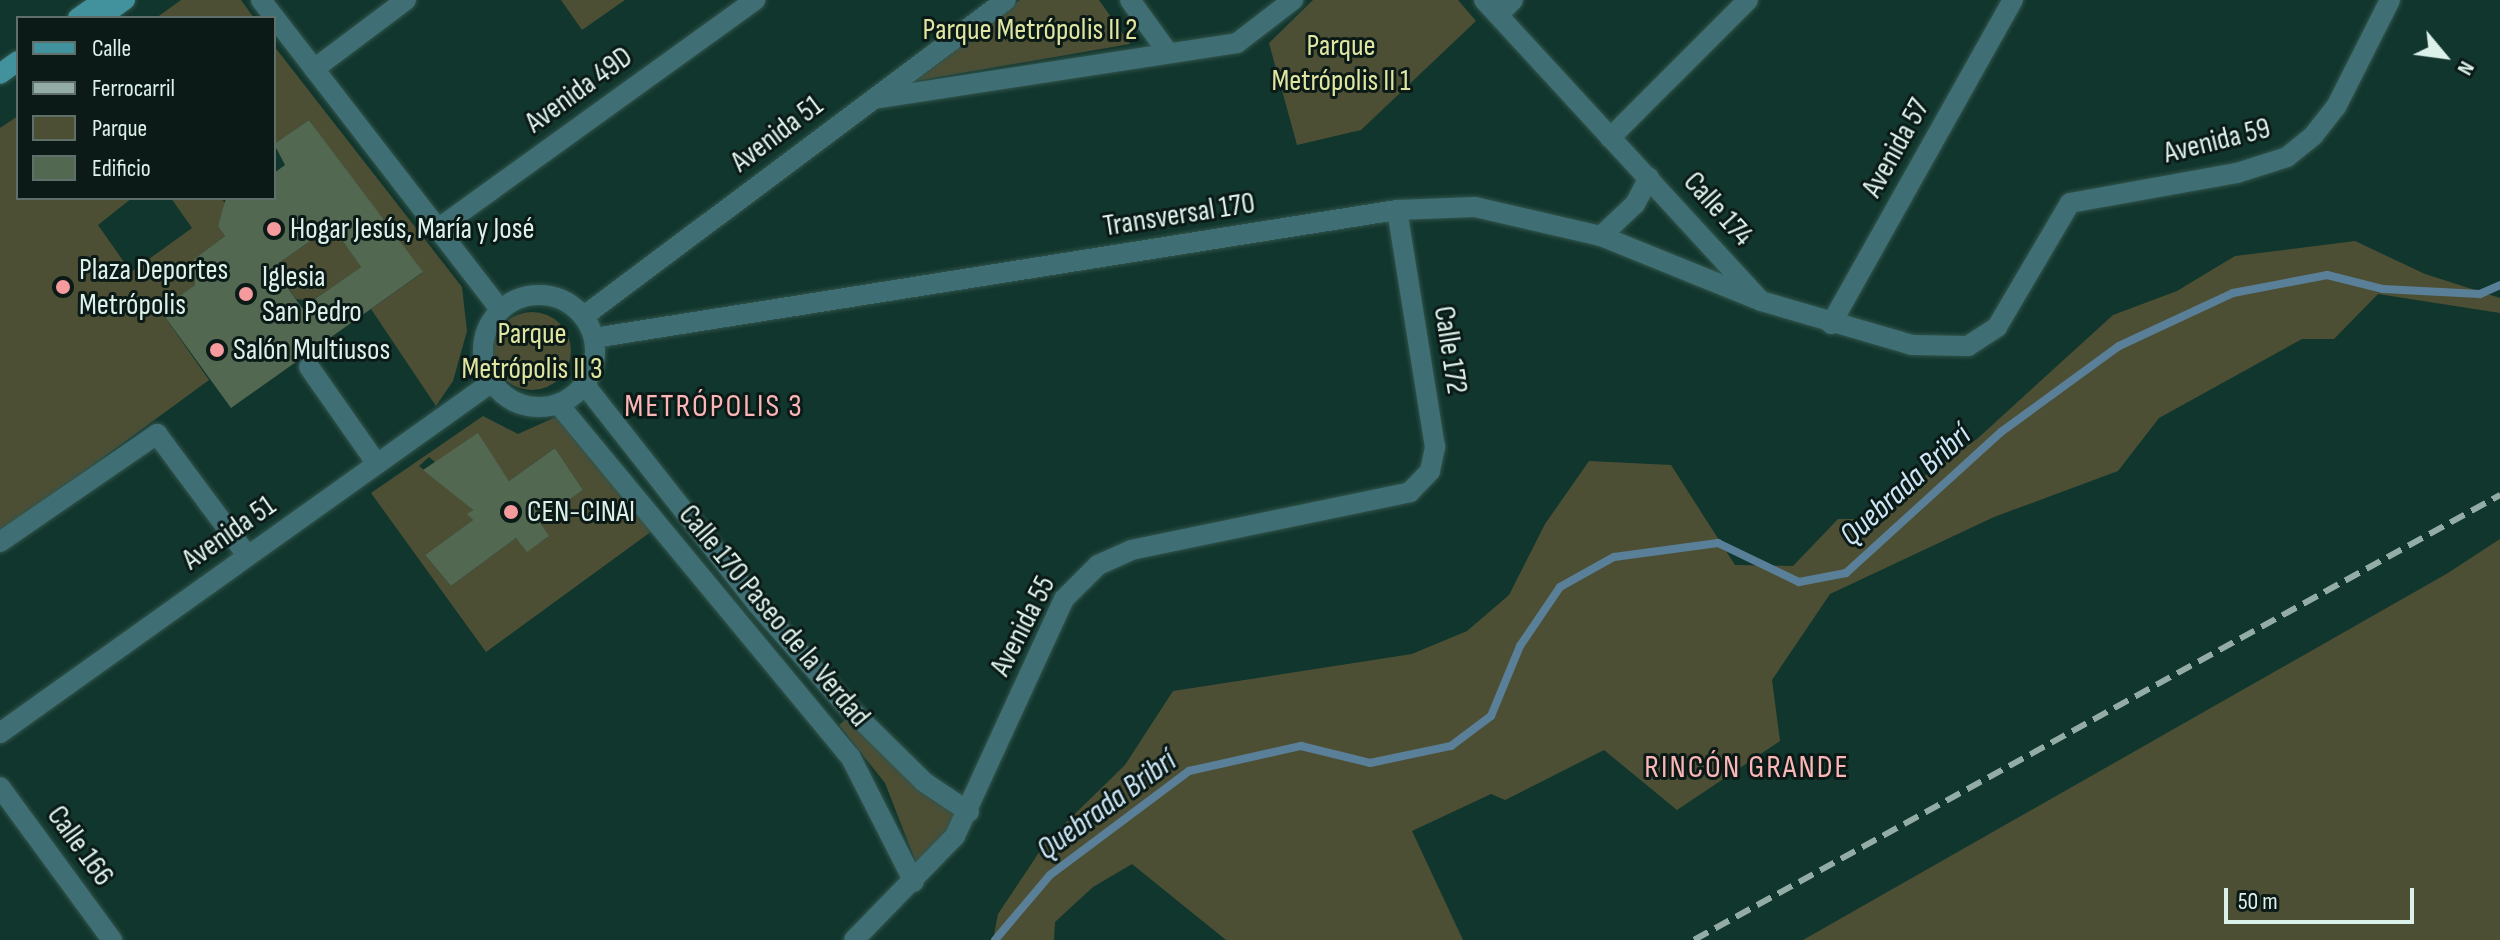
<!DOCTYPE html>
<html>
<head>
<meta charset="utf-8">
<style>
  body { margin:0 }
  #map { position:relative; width:2500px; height:940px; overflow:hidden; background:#11362d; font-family:"Sofia Sans Condensed",sans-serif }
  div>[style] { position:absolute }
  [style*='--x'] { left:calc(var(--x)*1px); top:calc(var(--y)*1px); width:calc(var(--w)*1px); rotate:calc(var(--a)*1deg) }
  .green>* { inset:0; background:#4d4f35 }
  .round { border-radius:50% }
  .stream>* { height:8px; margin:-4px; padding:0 4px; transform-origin:4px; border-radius:4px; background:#5a8099 }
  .building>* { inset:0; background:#526851 }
  .roads { filter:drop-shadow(0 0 2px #32544b) drop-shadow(0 0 2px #32544b) }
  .street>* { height:20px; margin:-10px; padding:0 10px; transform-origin:10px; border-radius:10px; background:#3f6f75 }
  .street>.ring { margin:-10px; padding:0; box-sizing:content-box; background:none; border:20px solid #3f6f75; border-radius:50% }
  .secondary>* { height:20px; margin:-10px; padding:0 10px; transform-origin:10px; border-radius:10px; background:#41929c }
  .rail>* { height:6px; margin-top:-3px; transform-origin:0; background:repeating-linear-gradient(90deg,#93ada6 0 16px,transparent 0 24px) }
  .dots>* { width:22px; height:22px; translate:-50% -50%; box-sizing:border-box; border:4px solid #0b1a16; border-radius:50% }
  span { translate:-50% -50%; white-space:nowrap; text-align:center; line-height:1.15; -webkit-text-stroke:6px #0b1a16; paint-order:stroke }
  .park-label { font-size:30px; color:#e0e6a2 }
  .street-label { font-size:30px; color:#ddf1eb }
  .poi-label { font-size:30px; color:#ddf1eb }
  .left { translate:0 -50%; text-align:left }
  .neighbourhood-label { font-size:32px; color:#fbb6b7; letter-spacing:2px }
  .water-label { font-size:32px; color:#cde6f7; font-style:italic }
  .legend { position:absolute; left:16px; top:16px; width:260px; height:184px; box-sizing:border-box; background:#0b1a16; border:2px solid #5f706b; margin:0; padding:10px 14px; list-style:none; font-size:24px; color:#ddf1eb }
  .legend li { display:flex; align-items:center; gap:16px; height:40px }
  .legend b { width:40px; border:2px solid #5f706b }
  .north { position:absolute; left:2404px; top:16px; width:80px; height:80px; -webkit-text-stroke:6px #0b1a16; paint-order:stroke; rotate:119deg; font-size:22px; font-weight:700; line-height:32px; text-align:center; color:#ddf1eb }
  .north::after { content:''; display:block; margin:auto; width:28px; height:36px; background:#ddf1eb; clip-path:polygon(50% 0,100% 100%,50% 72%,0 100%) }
  .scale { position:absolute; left:2224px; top:888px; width:190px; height:36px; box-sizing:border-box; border:4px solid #ddf1eb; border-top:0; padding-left:10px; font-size:24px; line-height:28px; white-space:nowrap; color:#ddf1eb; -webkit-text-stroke:6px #0b1a16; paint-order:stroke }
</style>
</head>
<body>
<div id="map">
  <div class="green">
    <div style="clip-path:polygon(181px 0,241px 0,254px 18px,156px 18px)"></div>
    <div style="clip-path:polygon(561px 0,625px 0,582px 30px)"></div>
    <div style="clip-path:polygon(1020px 0,1099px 0,1130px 44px,904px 83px)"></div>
    <div style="clip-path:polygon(1313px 0,1458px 0,1476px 21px,1361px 130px,1297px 145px,1269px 43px)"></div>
    <div style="clip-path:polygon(274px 46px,462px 287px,467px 331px,453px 381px,436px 406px,371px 309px,422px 273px,309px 120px,274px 144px)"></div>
    <div style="clip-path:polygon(18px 116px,18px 198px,132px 198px,98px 225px,131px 272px,192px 228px,171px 198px,221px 198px,228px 207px,218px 225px,225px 236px,194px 259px,198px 283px,160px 310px,209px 380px,0 533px,0 128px)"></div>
    <div style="clip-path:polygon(332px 226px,361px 267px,312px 301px,296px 299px,273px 267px)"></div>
    <div style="clip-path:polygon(2355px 241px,2425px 274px,2500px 298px,2500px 313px,2378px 294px,2334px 339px,2302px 339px,2159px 418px,2118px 471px,1994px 517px,1830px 594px,1772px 680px,1780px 741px,1677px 810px,1604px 750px,1505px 800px,1491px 794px,1412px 831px,1463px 940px,1226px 940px,1132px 864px,1093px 887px,1055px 922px,1054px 940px,993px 940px,998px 914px,1046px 842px,1125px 765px,1173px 691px,1412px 654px,1467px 631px,1509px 595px,1545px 524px,1589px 461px,1671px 465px,1735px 565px,1793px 566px,1838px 519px,1886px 519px,1916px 482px,1977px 439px,2113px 315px,2177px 291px,2235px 256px)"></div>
    <div class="round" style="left:493px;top:312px;width:78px;height:78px"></div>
    <div style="clip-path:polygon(evenodd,483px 416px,518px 434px,558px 416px,652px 531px,486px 652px,371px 493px,483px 416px,478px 434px,509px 481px,555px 448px,583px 490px,539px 521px,548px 537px,527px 551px,516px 538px,451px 586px,425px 555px,473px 520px,468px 514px,473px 510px,419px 466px,429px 457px,482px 501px,478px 434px)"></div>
    <div style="clip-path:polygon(2500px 539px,2500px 940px,1803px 940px,2448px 573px)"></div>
    <div style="clip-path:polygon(846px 719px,960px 814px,917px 865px,885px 783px,839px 725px)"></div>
  </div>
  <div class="stream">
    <div style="--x:995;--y:940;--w:85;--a:-49.8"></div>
    <div style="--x:1050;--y:875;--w:174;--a:-36.8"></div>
    <div style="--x:1189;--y:771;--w:115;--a:-12.6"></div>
    <div style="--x:1301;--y:746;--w:71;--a:13.8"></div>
    <div style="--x:1370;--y:763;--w:83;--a:-11.9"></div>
    <div style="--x:1451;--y:746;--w:50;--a:-36.9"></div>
    <div style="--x:1491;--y:716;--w:76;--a:-67.5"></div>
    <div style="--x:1520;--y:646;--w:71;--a:-55.9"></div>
    <div style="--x:1560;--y:587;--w:62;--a:-29.1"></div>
    <div style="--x:1614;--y:557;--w:105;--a:-7.7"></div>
    <div style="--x:1718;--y:543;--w:90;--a:25.7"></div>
    <div style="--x:1799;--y:582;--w:48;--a:-10.8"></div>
    <div style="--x:1846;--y:573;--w:210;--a:-42.3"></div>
    <div style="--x:2001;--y:432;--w:146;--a:-36.1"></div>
    <div style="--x:2119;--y:346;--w:126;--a:-24.9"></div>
    <div style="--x:2233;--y:293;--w:96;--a:-10.8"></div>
    <div style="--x:2327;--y:275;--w:58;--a:14"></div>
    <div style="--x:2383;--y:289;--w:97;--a:3"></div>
    <div style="--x:2480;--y:294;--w:22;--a:-24"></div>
  </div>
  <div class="building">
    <div style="clip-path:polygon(evenodd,309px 120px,423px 272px,231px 408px,160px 310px,195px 285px,194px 259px,225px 236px,218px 226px,226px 198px,274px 198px,274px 173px,285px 165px,274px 144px,309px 120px,332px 226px,361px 267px,302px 308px,273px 267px,332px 226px)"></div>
    <div style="clip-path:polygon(478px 433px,509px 481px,555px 448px,583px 490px,539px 521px,549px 536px,527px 552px,516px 538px,451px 586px,425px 555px,473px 520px,467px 514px,473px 510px,423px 470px)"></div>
  </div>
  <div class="roads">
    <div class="street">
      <div style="--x:261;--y:0;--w:391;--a:52.3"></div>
      <div style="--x:1130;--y:0;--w:62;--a:54.2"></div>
      <div style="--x:1484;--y:0;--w:409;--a:47.4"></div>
      <div style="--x:1761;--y:301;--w:157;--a:16.2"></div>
      <div style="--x:1912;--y:345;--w:56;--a:1"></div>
      <div style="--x:1968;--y:346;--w:35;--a:-33"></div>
      <div style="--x:1997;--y:327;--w:144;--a:-59.5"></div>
      <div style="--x:2070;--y:203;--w:170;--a:-10.2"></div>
      <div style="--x:2237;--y:173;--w:52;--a:-17.7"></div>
      <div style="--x:2287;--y:157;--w:33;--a:-39"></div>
      <div style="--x:2313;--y:136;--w:37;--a:-52"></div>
      <div style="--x:2336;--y:107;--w:120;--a:-63.2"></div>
      <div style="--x:1498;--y:15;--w:21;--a:-45"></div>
      <div style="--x:314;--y:69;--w:115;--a:-36.9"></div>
      <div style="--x:879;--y:98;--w:362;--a:-8.7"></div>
      <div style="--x:1237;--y:43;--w:71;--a:-37.5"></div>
      <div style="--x:1610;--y:138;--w:195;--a:-45"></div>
      <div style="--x:439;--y:228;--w:390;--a:-35.8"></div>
      <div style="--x:1601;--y:236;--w:47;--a:-43.3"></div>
      <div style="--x:1635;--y:204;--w:30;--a:-62"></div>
      <div class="ring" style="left:483px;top:295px;width:92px;height:92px"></div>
      <div style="--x:584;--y:316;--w:527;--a:-36.83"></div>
      <div style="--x:1831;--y:324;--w:372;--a:-60.7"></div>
      <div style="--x:594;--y:338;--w:813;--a:-9.06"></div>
      <div style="--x:1397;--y:210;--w:78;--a:-2.2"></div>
      <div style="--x:1475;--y:207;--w:129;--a:13"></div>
      <div style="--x:1601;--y:236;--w:167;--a:22.1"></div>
      <div style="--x:309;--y:367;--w:118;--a:55"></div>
      <div style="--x:584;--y:384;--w:280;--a:51.8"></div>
      <div style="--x:757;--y:604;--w:133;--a:48.7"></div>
      <div style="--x:845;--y:704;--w:111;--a:44.6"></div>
      <div style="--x:924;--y:782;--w:54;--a:33.7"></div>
      <div style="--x:560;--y:406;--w:455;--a:50.4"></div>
      <div style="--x:850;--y:756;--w:141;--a:63.1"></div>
      <div style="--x:0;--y:542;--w:191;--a:-34.5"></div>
      <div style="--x:157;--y:434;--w:151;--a:53.4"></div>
      <div style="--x:0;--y:733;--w:604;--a:-35.5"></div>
      <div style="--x:0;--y:787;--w:190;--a:53.8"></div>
      <div style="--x:854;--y:940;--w:145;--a:-45.8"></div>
      <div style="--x:955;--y:836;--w:261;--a:-65.3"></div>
      <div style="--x:1064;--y:599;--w:48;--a:-45"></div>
      <div style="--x:1098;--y:565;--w:36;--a:-24"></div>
      <div style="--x:1131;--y:550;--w:285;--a:-11.7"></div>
      <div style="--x:1410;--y:492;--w:29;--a:-46"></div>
      <div style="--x:1430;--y:471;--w:25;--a:-78"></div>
      <div style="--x:1435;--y:447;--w:240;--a:-99.1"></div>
    </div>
    <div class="secondary">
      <div style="--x:78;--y:18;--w:32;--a:-35"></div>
      <div style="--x:100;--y:18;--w:31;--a:-36"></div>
      <div style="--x:0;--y:74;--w:22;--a:-36"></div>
    </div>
  </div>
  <div class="rail">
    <div style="--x:1694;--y:940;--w:921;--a:-28.9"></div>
  </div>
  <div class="dots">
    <div style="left:274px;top:229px;background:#f59b9d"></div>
    <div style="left:63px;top:287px;background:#f59b9d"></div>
    <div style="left:246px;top:294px;background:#f59b9d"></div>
    <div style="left:217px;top:350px;background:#f59b9d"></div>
    <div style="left:511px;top:512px;background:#f59b9d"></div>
  </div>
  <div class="park-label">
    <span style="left:1030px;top:30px">Parque Metrópolis II 2</span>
    <span style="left:1341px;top:63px">Parque<br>Metrópolis II 1</span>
    <span style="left:532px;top:351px">Parque<br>Metrópolis II 3</span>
  </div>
  <div class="street-label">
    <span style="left:579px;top:90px;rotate:-36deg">Avenida 49D</span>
    <span style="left:777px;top:134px;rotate:-37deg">Avenida 51</span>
    <span style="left:2217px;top:141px;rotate:-14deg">Avenida 59</span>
    <span style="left:1896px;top:148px;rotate:-61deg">Avenida 57</span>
    <span style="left:1718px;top:209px;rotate:48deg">Calle 174</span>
    <span style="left:1179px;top:215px;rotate:-9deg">Transversal 170</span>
    <span style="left:1450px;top:350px;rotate:81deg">Calle 172</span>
    <span style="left:229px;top:533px;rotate:-35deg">Avenida 51</span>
    <span style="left:774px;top:616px;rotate:50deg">Calle 170 Paseo de la Verdad</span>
    <span style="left:1023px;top:626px;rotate:-63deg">Avenida 55</span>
    <span style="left:80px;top:846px;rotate:54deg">Calle 166</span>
  </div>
  <div class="poi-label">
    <span class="left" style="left:290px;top:229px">Hogar Jesús, María y José</span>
    <span class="left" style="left:79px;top:287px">Plaza Deportes<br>Metrópolis</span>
    <span class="left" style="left:262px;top:294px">Iglesia<br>San Pedro</span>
    <span class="left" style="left:233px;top:350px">Salón Multiusos</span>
    <span class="left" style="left:527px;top:512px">CEN-CINAI</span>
  </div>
  <div class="neighbourhood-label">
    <span style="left:714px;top:407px">METRÓPOLIS 3</span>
    <span style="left:1747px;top:768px">RINCÓN GRANDE</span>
  </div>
  <div class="water-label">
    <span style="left:1906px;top:486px;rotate:-42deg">Quebrada Bribrí</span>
    <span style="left:1107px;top:806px;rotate:-36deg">Quebrada Bribrí</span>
  </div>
  <ul class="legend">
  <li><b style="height:10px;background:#41929c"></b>Calle</li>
  <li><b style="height:10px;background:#93ada6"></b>Ferrocarril</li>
  <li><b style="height:22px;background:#4d4f35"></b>Parque</li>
  <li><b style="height:22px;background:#526851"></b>Edificio</li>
  </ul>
  <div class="north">N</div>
  <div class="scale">50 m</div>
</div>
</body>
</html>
